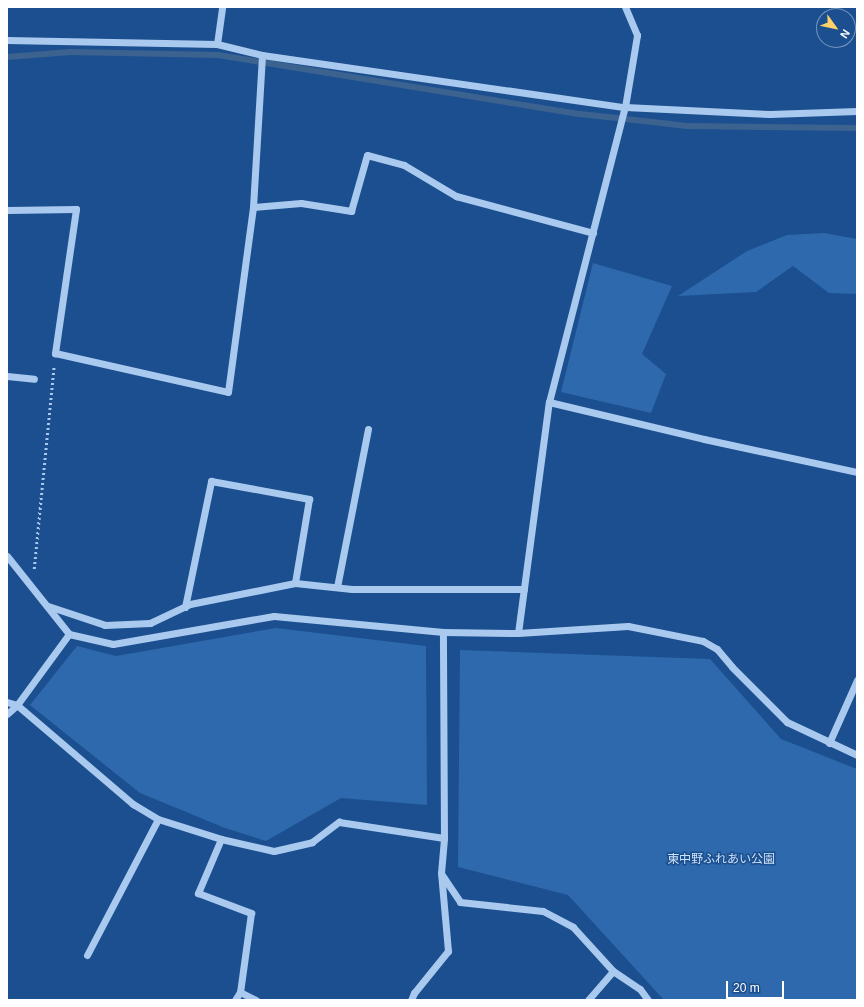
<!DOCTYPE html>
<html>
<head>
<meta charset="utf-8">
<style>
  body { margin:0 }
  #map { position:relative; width:864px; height:1007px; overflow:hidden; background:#1b4f8f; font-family:Arial,"Noto Sans JP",sans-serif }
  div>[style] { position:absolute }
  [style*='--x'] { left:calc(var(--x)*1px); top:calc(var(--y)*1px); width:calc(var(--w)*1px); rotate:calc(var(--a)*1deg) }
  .green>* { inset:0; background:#2e69ad }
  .stream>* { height:6px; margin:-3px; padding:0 3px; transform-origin:3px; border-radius:3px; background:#3c6290 }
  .path>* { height:2.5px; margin-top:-1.25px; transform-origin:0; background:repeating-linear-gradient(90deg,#a9c9ee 0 2px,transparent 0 5px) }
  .minor>* { height:7px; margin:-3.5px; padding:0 3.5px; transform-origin:3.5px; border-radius:3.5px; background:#a9c9ee }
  span { translate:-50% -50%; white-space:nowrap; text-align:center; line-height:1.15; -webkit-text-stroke:3px #1b4f8f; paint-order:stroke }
  .park-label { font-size:12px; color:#cfe3fa }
  .frame { position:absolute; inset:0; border:8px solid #fff; pointer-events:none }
  .north { position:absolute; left:816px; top:8px; width:40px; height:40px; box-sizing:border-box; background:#1b4f8f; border:1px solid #7695bc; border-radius:50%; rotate:123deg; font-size:11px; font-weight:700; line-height:16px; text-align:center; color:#fff }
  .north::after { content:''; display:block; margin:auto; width:14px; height:18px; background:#ffd166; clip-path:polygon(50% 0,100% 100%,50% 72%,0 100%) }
  .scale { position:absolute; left:726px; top:981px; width:58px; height:18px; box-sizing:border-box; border:2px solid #fff; border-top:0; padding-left:5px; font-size:12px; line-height:14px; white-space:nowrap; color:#fff; -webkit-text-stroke:3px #1b4f8f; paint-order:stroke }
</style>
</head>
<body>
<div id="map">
  <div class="green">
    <div style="clip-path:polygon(824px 233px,857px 239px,857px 294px,829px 293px,793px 266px,756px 292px,678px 296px,747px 251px,787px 235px)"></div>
    <div style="clip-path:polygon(593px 263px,672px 286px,642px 354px,666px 374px,651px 413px,561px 392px)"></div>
    <div style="clip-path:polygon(276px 628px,426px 646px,427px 805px,341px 798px,266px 841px,225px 828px,140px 793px,30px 705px,77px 646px,116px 656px)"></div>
    <div style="clip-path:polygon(460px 650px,710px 659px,781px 739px,857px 769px,857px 1000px,664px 1000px,568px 895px,458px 867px)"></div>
  </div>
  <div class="stream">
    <div style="--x:7;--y:57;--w:64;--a:-4.5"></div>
    <div style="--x:71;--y:52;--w:147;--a:1.2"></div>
    <div style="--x:218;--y:55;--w:367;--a:9.3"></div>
    <div style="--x:580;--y:114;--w:64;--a:6.2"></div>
    <div style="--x:644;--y:121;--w:43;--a:6.6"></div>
    <div style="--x:687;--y:126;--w:170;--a:0.7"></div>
  </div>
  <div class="path">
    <div style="--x:34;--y:569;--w:205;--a:-84.4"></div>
  </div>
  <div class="minor">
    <div style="--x:7;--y:40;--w:210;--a:1.1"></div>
    <div style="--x:217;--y:44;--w:46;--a:13.7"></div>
    <div style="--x:262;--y:55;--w:367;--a:8.2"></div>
    <div style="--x:625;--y:107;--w:145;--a:2.8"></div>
    <div style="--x:770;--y:114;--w:87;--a:-2"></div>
    <div style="--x:217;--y:44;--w:37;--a:-82"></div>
    <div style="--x:253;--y:207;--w:152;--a:-86.6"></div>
    <div style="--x:7;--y:210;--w:69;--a:-0.8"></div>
    <div style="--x:76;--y:209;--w:146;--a:98.3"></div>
    <div style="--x:55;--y:353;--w:177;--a:12.7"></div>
    <div style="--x:228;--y:392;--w:187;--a:-82.3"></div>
    <div style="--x:253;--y:207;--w:48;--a:-4.8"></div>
    <div style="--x:301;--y:203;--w:51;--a:9.1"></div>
    <div style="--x:351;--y:211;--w:58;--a:-74.1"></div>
    <div style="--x:367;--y:155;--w:38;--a:15"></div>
    <div style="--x:404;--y:165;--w:61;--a:30.8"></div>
    <div style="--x:456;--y:196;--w:142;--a:15.1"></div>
    <div style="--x:7;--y:376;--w:27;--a:6"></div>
    <div style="--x:549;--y:402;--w:159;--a:13.4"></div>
    <div style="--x:704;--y:439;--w:157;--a:12.2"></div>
    <div style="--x:7;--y:556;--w:100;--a:51.5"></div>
    <div style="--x:69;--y:634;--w:45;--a:12.8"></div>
    <div style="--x:113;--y:644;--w:163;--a:-9.9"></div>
    <div style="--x:274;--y:616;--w:170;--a:5.4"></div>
    <div style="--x:443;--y:632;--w:75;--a:0.8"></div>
    <div style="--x:518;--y:633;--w:110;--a:-3.6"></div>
    <div style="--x:628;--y:626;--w:76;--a:11.3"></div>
    <div style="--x:703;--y:641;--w:16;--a:30"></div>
    <div style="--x:717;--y:649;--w:23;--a:50"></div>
    <div style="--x:732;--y:667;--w:78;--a:45"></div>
    <div style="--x:787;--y:722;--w:77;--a:25.2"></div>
    <div style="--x:337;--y:587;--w:161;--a:-78.9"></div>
    <div style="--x:48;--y:606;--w:60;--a:18.4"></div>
    <div style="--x:105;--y:625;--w:45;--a:-2.5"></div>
    <div style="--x:150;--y:623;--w:44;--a:-25.4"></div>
    <div style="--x:190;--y:604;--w:107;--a:-11.3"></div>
    <div style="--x:295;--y:583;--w:57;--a:6"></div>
    <div style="--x:352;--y:589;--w:172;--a:0"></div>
    <div style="--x:185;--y:607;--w:129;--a:-78.3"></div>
    <div style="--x:211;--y:481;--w:100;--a:10.4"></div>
    <div style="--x:309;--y:499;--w:85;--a:99.5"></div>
    <div style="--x:518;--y:633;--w:233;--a:-82.4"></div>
    <div style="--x:549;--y:402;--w:305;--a:-75.6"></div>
    <div style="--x:625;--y:107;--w:73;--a:-80.5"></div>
    <div style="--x:637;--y:35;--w:30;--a:-113"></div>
    <div style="--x:7;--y:702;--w:10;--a:17"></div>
    <div style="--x:17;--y:705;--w:153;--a:40.5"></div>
    <div style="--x:133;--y:804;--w:29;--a:31"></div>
    <div style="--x:158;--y:819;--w:66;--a:17.6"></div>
    <div style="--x:221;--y:839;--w:54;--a:12.8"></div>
    <div style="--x:274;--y:851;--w:39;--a:-13"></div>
    <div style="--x:312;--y:842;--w:34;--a:-37"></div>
    <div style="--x:339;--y:822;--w:106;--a:8.7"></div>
    <div style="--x:7;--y:714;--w:13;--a:-42"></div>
    <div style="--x:17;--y:705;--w:88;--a:-53.8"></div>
    <div style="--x:829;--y:743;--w:69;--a:-66"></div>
    <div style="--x:221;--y:839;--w:59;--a:113.1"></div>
    <div style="--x:198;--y:893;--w:57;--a:20.7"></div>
    <div style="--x:251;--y:913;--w:80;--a:97.9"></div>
    <div style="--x:240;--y:992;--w:9;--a:122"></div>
    <div style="--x:442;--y:875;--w:32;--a:56"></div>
    <div style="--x:460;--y:902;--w:83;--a:6.2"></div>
    <div style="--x:543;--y:911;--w:34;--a:28"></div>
    <div style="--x:573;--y:927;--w:59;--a:47.7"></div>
    <div style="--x:613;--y:971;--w:32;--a:34"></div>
    <div style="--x:640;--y:989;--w:14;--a:54"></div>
    <div style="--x:87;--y:955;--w:153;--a:-62.4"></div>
    <div style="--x:240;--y:992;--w:18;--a:27"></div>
    <div style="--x:411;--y:1000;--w:8;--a:-67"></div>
    <div style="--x:414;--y:993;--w:54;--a:-51"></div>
    <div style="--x:448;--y:951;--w:78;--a:-95.1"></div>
    <div style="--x:441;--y:873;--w:35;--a:-85"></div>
    <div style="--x:444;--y:838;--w:206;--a:-90.3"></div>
    <div style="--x:588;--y:1000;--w:38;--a:-49"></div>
  </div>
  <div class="park-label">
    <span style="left:721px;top:860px">東中野ふれあい公園</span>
  </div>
  <div class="frame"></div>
  <div class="north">N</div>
  <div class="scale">20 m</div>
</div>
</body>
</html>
